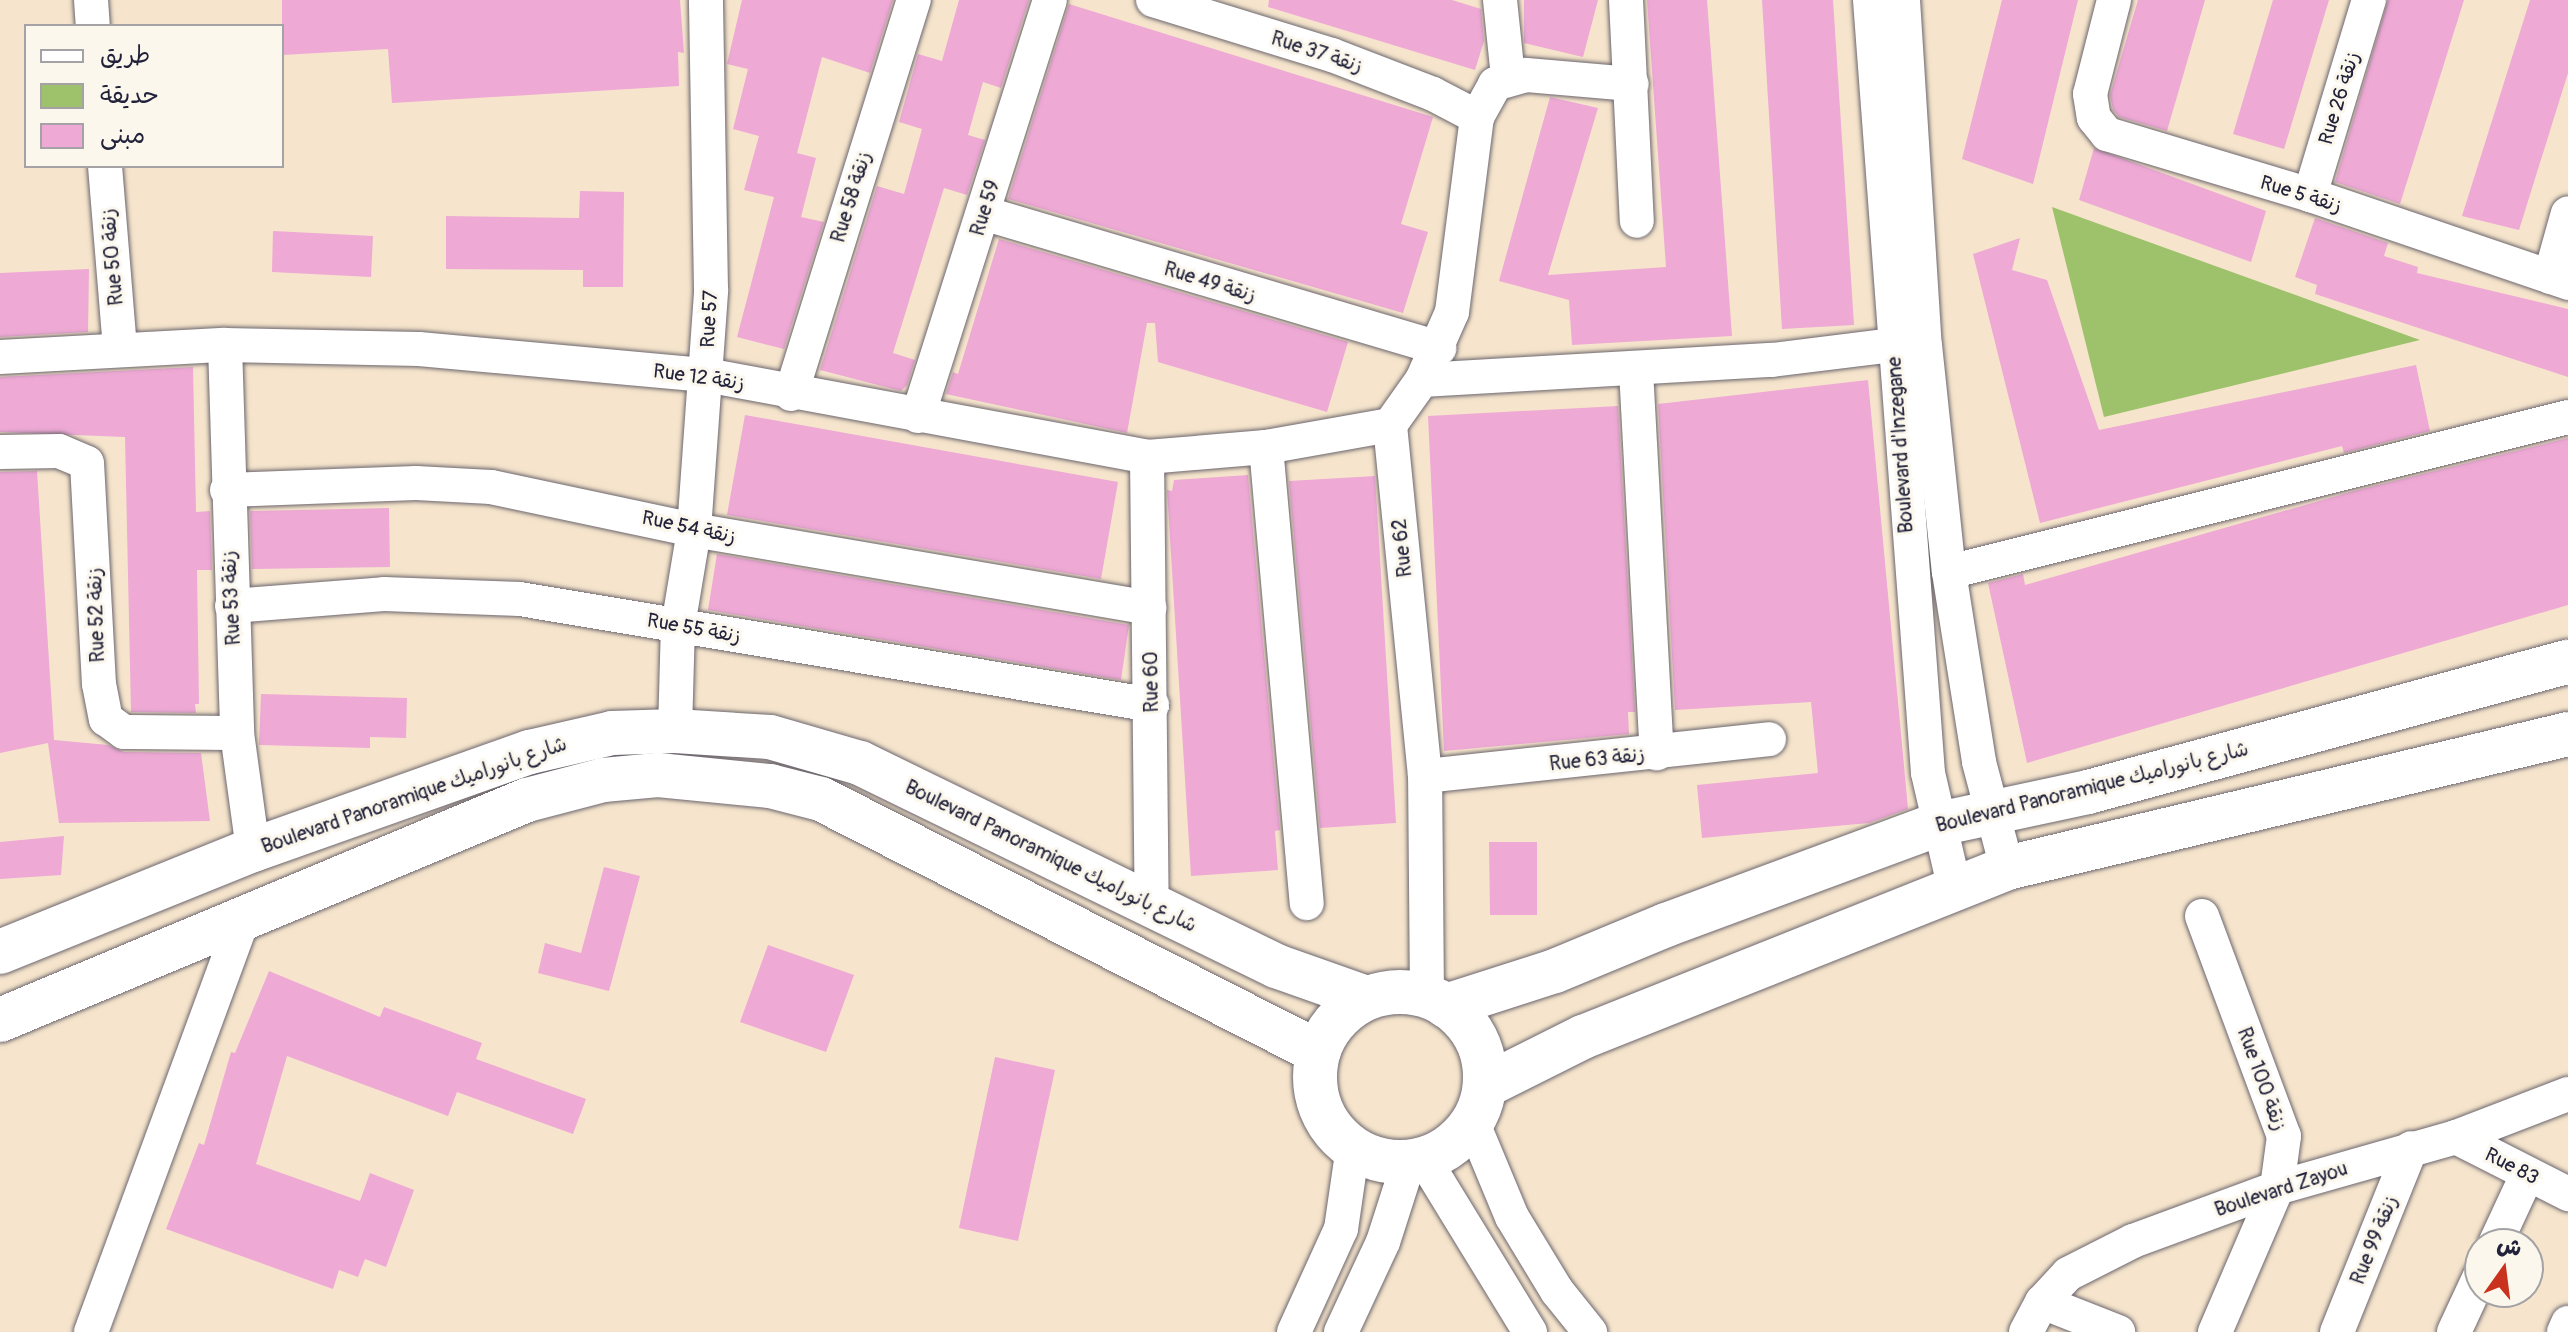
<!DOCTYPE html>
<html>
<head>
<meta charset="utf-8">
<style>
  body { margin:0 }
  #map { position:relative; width:2568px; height:1332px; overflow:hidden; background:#f6e5cc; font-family:Pangolin,"Playpen Sans Arabic",sans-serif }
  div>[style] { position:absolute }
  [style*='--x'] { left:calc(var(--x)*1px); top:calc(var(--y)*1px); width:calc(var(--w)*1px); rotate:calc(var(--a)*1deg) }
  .green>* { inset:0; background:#9ec26c }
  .building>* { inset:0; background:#eea9d5 }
  .roads { filter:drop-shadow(0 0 2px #6c666e) drop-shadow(0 0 2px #6c666e) }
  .minor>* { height:34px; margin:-17px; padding:0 17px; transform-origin:17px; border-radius:17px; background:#fff }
  .major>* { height:44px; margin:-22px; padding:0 22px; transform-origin:22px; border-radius:22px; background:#fff }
  .major>.ring { margin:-22px; padding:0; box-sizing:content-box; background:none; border:44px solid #fff; border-radius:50% }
  span { translate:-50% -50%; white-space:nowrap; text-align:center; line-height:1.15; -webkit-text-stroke:6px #fbf7ec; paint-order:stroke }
  .street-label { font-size:20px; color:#22223b }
  .legend { position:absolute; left:24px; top:24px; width:260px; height:144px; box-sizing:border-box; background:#fbf7ec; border:2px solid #a4a2a5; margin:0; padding:10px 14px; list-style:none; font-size:24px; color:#22223b }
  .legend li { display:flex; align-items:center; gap:16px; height:40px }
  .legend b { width:40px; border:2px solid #a4a2a5 }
  .north { position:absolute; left:2464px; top:1228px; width:80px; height:80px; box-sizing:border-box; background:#fbf7ec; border:2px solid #a4a2a5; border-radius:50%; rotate:14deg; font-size:22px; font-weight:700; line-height:32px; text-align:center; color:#22223b }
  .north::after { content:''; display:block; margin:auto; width:28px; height:36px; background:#c8321e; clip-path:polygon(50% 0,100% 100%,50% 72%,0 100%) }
</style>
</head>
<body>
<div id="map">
  <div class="green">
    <div style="clip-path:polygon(2052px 207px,2420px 340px,2104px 417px)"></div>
  </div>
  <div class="building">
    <div style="clip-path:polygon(282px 0,680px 0,684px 53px,678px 52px,679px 86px,392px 103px,388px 49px,282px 55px)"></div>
    <div style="clip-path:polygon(742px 0,893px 0,870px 73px,822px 57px,797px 153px,816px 158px,801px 217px,824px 222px,784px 349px,737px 337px,774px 197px,744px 190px,759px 136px,733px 129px,748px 69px,727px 64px)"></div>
    <div style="clip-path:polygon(959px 0,1029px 0,1001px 88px,983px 82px,968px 135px,985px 140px,967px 195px,944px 188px,893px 353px,915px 360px,907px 385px,901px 391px,820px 370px,877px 186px,904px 194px,922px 129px,899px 122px,918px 54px,942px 61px)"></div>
    <div style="clip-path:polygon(1269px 0,1452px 0,1481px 9px,1484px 41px,1475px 70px,1268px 7px)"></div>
    <div style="clip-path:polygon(1524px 0,1598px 0,1583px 57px,1524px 43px)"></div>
    <div style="clip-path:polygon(1647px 0,1707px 0,1732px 336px,1572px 345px,1569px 300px,1499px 281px,1550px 97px,1598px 108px,1548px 275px,1666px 267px)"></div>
    <div style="clip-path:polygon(1762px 0,1833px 0,1854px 325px,1782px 329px)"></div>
    <div style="clip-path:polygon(2002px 0,2078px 0,2033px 184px,1962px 159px)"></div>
    <div style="clip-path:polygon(2138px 0,2205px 0,2167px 131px,2119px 117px,2113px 110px,2110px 95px)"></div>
    <div style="clip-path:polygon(2273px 0,2329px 0,2284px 149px,2233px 134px)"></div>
    <div style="clip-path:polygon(2388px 0,2464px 0,2400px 204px,2335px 182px)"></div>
    <div style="clip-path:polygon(2530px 0,2568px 0,2568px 73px,2519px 230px,2462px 216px)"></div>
    <div style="clip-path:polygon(1069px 4px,1433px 117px,1401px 224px,1428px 232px,1403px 313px,1008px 199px)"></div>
    <div style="clip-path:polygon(2094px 148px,2266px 211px,2251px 262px,2079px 200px)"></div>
    <div style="clip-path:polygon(580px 191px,624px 192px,623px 287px,583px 287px,583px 270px,446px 269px,446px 216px,579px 218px)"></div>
    <div style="clip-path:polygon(2315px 218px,2388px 243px,2384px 256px,2418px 267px,2417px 273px,2568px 309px,2568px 377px,2315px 294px,2317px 285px,2295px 277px)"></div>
    <div style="clip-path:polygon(273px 231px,373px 236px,371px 277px,272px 272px)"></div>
    <div style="clip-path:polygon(2020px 238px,2012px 270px,2047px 280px,2099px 430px,2416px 365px,2430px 431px,2344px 453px,2342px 446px,2040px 523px,1973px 254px)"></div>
    <div style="clip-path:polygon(999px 239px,1348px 342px,1327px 412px,1158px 362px,1155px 323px,1147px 323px,1127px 433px,946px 394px,953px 372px,958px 374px)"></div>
    <div style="clip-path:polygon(89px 269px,88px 332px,0 337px,0 273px)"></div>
    <div style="clip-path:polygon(193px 367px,196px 512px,210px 511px,212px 570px,197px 570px,199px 704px,195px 704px,196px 713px,131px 712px,125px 437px,0 432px,0 377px)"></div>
    <div style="clip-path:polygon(1868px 380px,1908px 809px,1869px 823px,1702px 838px,1697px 785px,1818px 773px,1811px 702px,1675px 710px,1658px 404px)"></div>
    <div style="clip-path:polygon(1618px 406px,1635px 712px,1628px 712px,1629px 734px,1444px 751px,1428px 416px)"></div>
    <div style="clip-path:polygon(745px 415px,1118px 482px,1101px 579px,727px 515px)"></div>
    <div style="clip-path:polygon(2568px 438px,2568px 605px,2027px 763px,1988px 583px,2023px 574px,2025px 585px,2354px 491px)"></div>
    <div style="clip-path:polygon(37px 471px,54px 740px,108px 745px,124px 752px,201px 753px,210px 821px,59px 823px,48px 743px,0 753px,0 472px)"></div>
    <div style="clip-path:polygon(1248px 475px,1280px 830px,1275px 831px,1278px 870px,1191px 876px,1167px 490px,1172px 491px,1174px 480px)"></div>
    <div style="clip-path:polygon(1375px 476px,1396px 823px,1320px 828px,1289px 481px)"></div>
    <div style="clip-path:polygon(389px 508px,390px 567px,252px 569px,250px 511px)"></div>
    <div style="clip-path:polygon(717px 554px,1129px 625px,1121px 680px,708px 610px)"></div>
    <div style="clip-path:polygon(261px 694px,407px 698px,406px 738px,370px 737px,370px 748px,259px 745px)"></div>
    <div style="clip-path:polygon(64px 836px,61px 875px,0 879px,0 842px)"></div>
    <div style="clip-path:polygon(1489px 842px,1537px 842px,1537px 915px,1490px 915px)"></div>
    <div style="clip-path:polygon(604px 867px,640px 876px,609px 991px,538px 973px,545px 943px,581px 953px)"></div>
    <div style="clip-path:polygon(768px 945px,854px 975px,826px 1052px,740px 1022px)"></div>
    <div style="clip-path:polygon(269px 971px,380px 1017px,384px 1007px,482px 1043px,476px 1059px,586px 1099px,573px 1134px,457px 1092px,448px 1116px,287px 1056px,256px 1164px,360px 1201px,370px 1173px,414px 1190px,386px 1267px,365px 1259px,358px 1277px,339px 1270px,333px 1289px,166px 1229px,199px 1143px,204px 1145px,231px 1052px,235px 1053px)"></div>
    <div style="clip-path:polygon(995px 1057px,1055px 1070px,1018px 1241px,959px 1228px)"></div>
  </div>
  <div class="roads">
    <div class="minor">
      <div style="--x:91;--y:0;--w:26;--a:86"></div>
      <div style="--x:1153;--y:0;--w:187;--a:17.1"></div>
      <div style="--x:1332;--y:55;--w:108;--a:21.1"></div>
      <div style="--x:1433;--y:94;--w:50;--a:27.6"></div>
      <div style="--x:1500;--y:0;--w:78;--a:84.1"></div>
      <div style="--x:1626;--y:0;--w:221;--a:87.2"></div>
      <div style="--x:1870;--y:0;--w:775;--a:85.71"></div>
      <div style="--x:1928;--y:773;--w:116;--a:77"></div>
      <div style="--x:1903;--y:0;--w:346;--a:86.4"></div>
      <div style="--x:1925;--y:345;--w:228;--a:84"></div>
      <div style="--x:1949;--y:572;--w:192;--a:81"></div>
      <div style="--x:1979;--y:762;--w:110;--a:75.2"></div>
      <div style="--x:2114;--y:0;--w:97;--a:104.3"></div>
      <div style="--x:2090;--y:94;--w:24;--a:81"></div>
      <div style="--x:2094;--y:118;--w:21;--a:51"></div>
      <div style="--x:2107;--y:134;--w:212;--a:16.7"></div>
      <div style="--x:2310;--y:195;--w:273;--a:18.8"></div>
      <div style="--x:105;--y:166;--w:183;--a:85.3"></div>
      <div style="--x:2310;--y:195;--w:204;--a:-73.2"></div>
      <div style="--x:983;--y:213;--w:476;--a:16.5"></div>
      <div style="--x:2550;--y:277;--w:66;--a:-74.3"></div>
      <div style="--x:225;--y:345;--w:388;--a:88.2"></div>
      <div style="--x:237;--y:733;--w:118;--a:82.2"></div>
      <div style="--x:0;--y:357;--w:225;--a:-3.1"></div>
      <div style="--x:225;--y:345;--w:194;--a:1.2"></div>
      <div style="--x:419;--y:349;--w:288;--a:5.2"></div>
      <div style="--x:706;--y:375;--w:449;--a:10.5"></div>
      <div style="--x:1147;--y:457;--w:119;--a:-4.8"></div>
      <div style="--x:1266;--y:447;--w:126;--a:-10.1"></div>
      <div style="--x:1636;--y:370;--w:384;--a:86.9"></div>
      <div style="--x:1422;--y:380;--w:351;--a:-3.3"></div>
      <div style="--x:1772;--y:360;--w:121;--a:-7.1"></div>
      <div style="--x:791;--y:394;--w:413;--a:-72.7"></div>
      <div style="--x:918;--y:416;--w:436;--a:-72.4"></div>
      <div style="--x:1266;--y:447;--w:458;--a:84.9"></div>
      <div style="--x:0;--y:452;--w:59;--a:-1"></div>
      <div style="--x:59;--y:451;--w:30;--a:23"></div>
      <div style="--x:87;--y:463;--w:221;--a:86.9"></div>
      <div style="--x:99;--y:684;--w:36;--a:79"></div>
      <div style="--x:106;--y:719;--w:22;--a:36"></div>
      <div style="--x:124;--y:732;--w:113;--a:0.5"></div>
      <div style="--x:1147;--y:457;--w:450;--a:89.4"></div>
      <div style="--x:227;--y:490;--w:189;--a:-2.1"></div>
      <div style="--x:416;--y:483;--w:75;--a:3.1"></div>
      <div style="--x:491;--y:487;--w:208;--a:12"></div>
      <div style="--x:694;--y:530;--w:462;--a:9.7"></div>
      <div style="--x:1949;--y:572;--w:638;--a:-14.06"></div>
      <div style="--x:232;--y:606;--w:152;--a:-4.5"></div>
      <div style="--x:384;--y:594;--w:136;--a:2.1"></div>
      <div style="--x:520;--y:599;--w:641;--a:9.52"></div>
      <div style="--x:675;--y:731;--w:105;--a:-88.4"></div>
      <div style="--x:678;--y:626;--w:97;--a:-80.5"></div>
      <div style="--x:694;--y:530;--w:241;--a:-85.9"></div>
      <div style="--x:711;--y:290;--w:290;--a:-91"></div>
      <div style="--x:1425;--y:776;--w:346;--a:-6.1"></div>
      <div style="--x:2202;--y:916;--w:235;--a:69.6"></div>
      <div style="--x:2284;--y:1136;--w:52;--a:97.7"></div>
      <div style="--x:2277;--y:1188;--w:157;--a:113.3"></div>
      <div style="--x:1427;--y:997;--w:221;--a:-90.5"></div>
      <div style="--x:1425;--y:776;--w:353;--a:-95.7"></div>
      <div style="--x:1390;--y:425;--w:55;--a:-54.6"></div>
      <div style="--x:1422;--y:380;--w:74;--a:-66.2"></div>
      <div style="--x:1452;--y:312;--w:197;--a:-82.7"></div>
      <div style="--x:1477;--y:117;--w:38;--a:-61"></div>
      <div style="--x:1495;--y:84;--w:32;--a:-16"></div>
      <div style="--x:1526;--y:75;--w:106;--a:4.9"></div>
      <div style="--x:1472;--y:1121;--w:104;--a:67.4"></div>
      <div style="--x:1512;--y:1217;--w:87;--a:58.7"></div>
      <div style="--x:1557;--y:1291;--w:53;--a:51.2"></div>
      <div style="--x:2456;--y:1137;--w:126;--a:27"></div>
      <div style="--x:1424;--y:1159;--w:203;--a:58.5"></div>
      <div style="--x:2495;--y:1244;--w:76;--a:-65.1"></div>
      <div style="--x:2042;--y:1302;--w:82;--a:21.5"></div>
      <div style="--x:91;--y:1332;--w:437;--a:-69.8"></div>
      <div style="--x:1294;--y:1332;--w:113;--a:-65.5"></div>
      <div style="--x:1341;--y:1229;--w:83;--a:-81.7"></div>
      <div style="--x:1341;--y:1332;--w:99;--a:-65"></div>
      <div style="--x:1383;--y:1242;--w:85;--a:-72.2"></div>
      <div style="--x:2026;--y:1332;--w:34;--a:-62"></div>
      <div style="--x:2042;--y:1302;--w:38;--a:-47"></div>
      <div style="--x:2068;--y:1274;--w:73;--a:-26.9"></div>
      <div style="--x:2133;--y:1241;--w:153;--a:-20.2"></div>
      <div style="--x:2277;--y:1188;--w:186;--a:-15.9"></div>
      <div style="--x:2456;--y:1137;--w:120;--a:-21"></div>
      <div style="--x:2337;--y:1332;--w:198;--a:-68.1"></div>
      <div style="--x:2454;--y:1332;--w:62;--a:-65.1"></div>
      <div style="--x:2564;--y:1332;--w:10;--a:-66"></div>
    </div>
    <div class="major">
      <div style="--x:0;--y:952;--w:273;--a:-22"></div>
      <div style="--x:253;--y:850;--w:294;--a:-19.5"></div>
      <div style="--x:530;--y:752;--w:84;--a:-13"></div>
      <div style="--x:612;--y:733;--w:63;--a:-1.8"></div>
      <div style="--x:675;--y:731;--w:95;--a:3.6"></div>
      <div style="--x:770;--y:737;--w:94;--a:16.1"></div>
      <div style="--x:860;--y:763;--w:463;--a:26"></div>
      <div style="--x:1276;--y:966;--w:96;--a:19.4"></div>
      <div class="ring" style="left:1315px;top:992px;width:126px;height:126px"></div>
      <div style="--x:1446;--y:1006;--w:114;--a:-17.8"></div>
      <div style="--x:1555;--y:971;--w:120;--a:-22.5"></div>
      <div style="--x:1666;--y:925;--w:291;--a:-20.3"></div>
      <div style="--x:1939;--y:824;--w:152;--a:-12.1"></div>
      <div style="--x:2088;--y:792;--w:497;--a:-15.2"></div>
      <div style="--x:0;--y:1020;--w:571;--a:-22.66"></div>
      <div style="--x:527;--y:800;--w:79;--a:-14.7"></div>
      <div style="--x:603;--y:780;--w:55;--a:-5.2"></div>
      <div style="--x:658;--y:775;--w:113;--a:5.6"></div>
      <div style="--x:770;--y:786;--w:53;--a:14.3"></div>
      <div style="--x:821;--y:799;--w:558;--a:26.98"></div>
      <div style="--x:1485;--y:1086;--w:110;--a:-26.6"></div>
      <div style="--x:1583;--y:1037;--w:456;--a:-21.7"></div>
      <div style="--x:2007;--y:868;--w:577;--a:-13.43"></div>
    </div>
  </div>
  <div class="street-label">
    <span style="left:1317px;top:52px;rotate:18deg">Rue 37 زنقة</span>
    <span style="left:2339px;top:98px;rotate:-73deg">Rue 26 زنقة</span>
    <span style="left:2301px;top:194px;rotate:17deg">Rue 5 زنقة</span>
    <span style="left:851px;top:197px;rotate:-73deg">Rue 58 زنقة</span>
    <span style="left:985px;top:208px;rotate:-73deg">Rue 59</span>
    <span style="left:112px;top:257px;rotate:-95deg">Rue 50 زنقة</span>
    <span style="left:1210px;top:282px;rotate:17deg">Rue 49 زنقة</span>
    <span style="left:709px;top:319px;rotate:-87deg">Rue 57</span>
    <span style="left:699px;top:377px;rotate:8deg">Rue 12 زنقة</span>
    <span style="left:1900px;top:445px;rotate:-94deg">Boulevard d'Inzegane</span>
    <span style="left:689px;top:527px;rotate:12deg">Rue 54 زنقة</span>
    <span style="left:1402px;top:548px;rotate:-96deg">Rue 62</span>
    <span style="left:231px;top:598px;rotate:-93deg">Rue 53 زنقة</span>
    <span style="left:96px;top:615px;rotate:-92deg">Rue 52 زنقة</span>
    <span style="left:694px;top:628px;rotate:10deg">Rue 55 زنقة</span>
    <span style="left:1151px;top:682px;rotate:-91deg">Rue 60</span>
    <span style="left:1597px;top:759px;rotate:-6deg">Rue 63 زنقة</span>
    <span style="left:2092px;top:787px;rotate:-14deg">Boulevard Panoramique شارع بانوراميك</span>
    <span style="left:414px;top:795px;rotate:-19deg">Boulevard Panoramique شارع بانوراميك</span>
    <span style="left:1051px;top:856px;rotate:26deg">Boulevard Panoramique شارع بانوراميك</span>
    <span style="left:2262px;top:1079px;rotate:70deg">Rue 100 زنقة</span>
    <span style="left:2512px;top:1166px;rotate:27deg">Rue 83</span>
    <span style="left:2281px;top:1189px;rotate:-18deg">Boulevard Zayou</span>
    <span style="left:2374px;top:1240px;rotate:-68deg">Rue 99 زنقة</span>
  </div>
  <ul class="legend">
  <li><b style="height:10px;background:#fff"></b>طريق</li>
  <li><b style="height:22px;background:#9ec26c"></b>حديقة</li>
  <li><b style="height:22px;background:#eea9d5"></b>مبنى</li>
  </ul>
  <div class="north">ش</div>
</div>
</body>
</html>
